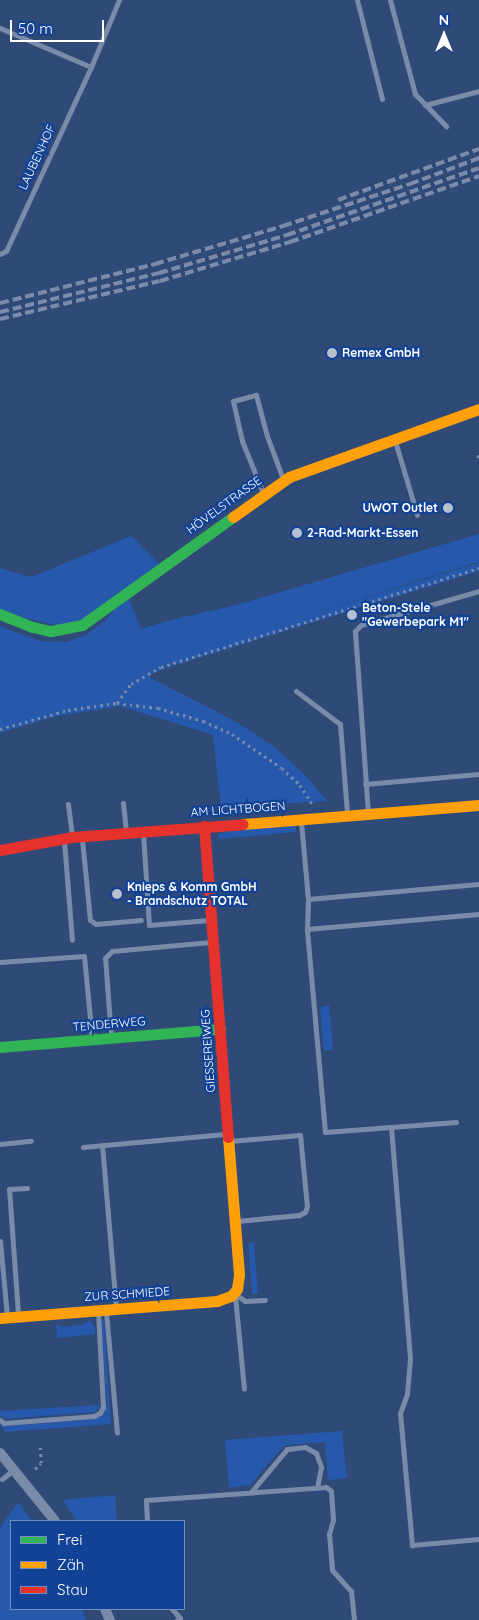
<!DOCTYPE html>
<html>
<head>
<meta charset="utf-8">
<style>
  body { margin:0 }
  #map { position:relative; width:479px; height:1620px; overflow:hidden; background:#304a77; font-family:Quicksand,sans-serif }
  div>[style] { position:absolute }
  [style*='--x'] { left:calc(var(--x)*1px); top:calc(var(--y)*1px); width:calc(var(--w)*1px); rotate:calc(var(--a)*1deg) }
  .green>* { inset:0; background:#2659ac }
  .path>* { height:2.5px; margin-top:-1.25px; transform-origin:0; background:repeating-linear-gradient(90deg,#798ba9 0 2.5px,transparent 0 6.5px) }
  .lane>* { height:5px; margin:-2.5px; padding:0 2.5px; transform-origin:2.5px; border-radius:2.5px; background:#798ba9 }
  .street>* { height:10px; margin:-5px; padding:0 5px; transform-origin:5px; border-radius:5px; background:#798ba9 }
  .fast>* { height:11px; margin:-5.5px; padding:0 5.5px; transform-origin:5.5px; border-radius:5.5px; background:#30b455 }
  .slow>* { height:11px; margin:-5.5px; padding:0 5.5px; transform-origin:5.5px; border-radius:5.5px; background:#ff9f0a }
  .jam>* { height:11px; margin:-5.5px; padding:0 5.5px; transform-origin:5.5px; border-radius:5.5px; background:#e5322d }
  .rail>* { height:4px; margin-top:-2px; transform-origin:0; background:repeating-linear-gradient(90deg,#7b8ba9 0 9px,transparent 0 13px) }
  .dots>* { width:14px; height:14px; translate:-50% -50%; box-sizing:border-box; border:2px solid #124295; border-radius:50% }
  span { translate:-50% -50%; white-space:nowrap; text-align:center; line-height:1.15; -webkit-text-stroke:4.5px #124295; paint-order:stroke }
  .street-label { font-size:12px; color:#fff }
  .poi-label { font-size:12px; color:#fff; font-weight:700 }
  .left { translate:0 -50%; text-align:left }
  .right { translate:-100% -50%; text-align:right }
  .legend { position:absolute; left:10px; top:1520px; width:175px; height:90px; box-sizing:border-box; background:#124295; border:1px solid #718ebf; margin:0; padding:6px 9px; list-style:none; font-size:15px; color:#fff }
  .legend li { display:flex; align-items:center; gap:10px; height:25px }
  .legend b { width:25px; border:1px solid #718ebf }
  .north { position:absolute; left:419px; top:10px; width:50px; height:50px; -webkit-text-stroke:4px #124295; paint-order:stroke; rotate:0deg; font-size:14px; font-weight:700; line-height:20px; text-align:center; color:#fff }
  .north::after { content:''; display:block; margin:auto; width:18px; height:22px; background:#fff; clip-path:polygon(50% 0,100% 100%,50% 72%,0 100%) }
  .scale { position:absolute; left:10px; top:20px; width:94px; height:22px; box-sizing:border-box; border:2px solid #fff; border-top:0; padding-left:6px; font-size:15px; line-height:18px; white-space:nowrap; color:#fff; -webkit-text-stroke:4px #124295; paint-order:stroke }
</style>
</head>
<body>
<div id="map">
  <div class="green">
    <div style="clip-path:polygon(479px 534px,479px 562px,248px 633px,479px 563px,479px 571px,175px 665px,147px 676px,233px 720px,272px 745px,305px 775px,327px 801px,221px 807px,213px 735px,120px 706px,53px 717px,0 733px,0 626px,39px 641px,66px 642px,86px 635px,105px 621px,127px 595px,141px 629px,167px 621px,236px 605px)"></div>
    <div style="clip-path:polygon(131px 536px,160px 565px,80px 623px,64px 627px,0 612px,0 568px,31px 577px)"></div>
    <div style="clip-path:polygon(296px 826px,296px 832px,219px 839px,219px 834px,230px 831px)"></div>
    <div style="clip-path:polygon(329px 1005px,333px 1050px,324px 1051px,320px 1007px)"></div>
    <div style="clip-path:polygon(254px 1242px,258px 1294px,252px 1294px,248px 1244px)"></div>
    <div style="clip-path:polygon(90px 1320px,95px 1328px,95px 1334px,57px 1338px,56px 1323px,60px 1327px,82px 1325px)"></div>
    <div style="clip-path:polygon(101px 1320px,104px 1320px,111px 1424px,5px 1432px,0 1424px,6px 1426px,89px 1420px,103px 1416px,107px 1405px)"></div>
    <div style="clip-path:polygon(101px 1405px,96px 1412px,6px 1419px,0 1416px,0 1411px)"></div>
    <div style="clip-path:polygon(342px 1431px,347px 1478px,328px 1480px,325px 1442px,287px 1445px,282px 1448px,250px 1485px,229px 1488px,225px 1440px)"></div>
    <div style="clip-path:polygon(115px 1495px,117px 1521px,77px 1521px,63px 1500px)"></div>
    <div style="clip-path:polygon(18px 1502px,32px 1521px,11px 1521px,11px 1609px,82px 1609px,86px 1620px,0 1620px,0 1528px)"></div>
  </div>
  <div class="path">
    <div style="--x:478;--y:455;--w:3;--a:72"></div>
    <div style="--x:117;--y:703;--w:41;--a:7"></div>
    <div style="--x:158;--y:708;--w:47;--a:16.1"></div>
    <div style="--x:203;--y:721;--w:32;--a:24"></div>
    <div style="--x:232;--y:734;--w:60;--a:34.2"></div>
    <div style="--x:282;--y:768;--w:25;--a:43"></div>
    <div style="--x:300;--y:785;--w:24;--a:57"></div>
    <div style="--x:0;--y:729;--w:71;--a:-15.6"></div>
    <div style="--x:68;--y:710;--w:49;--a:-8.1"></div>
    <div style="--x:117;--y:703;--w:24;--a:-54"></div>
    <div style="--x:131;--y:684;--w:34;--a:-30"></div>
    <div style="--x:161;--y:667;--w:333;--a:-17.3"></div>
    <div style="--x:35;--y:1469;--w:8;--a:-45"></div>
    <div style="--x:41;--y:1463;--w:18;--a:-93"></div>
  </div>
  <div class="lane">
    <div style="--x:357;--y:0;--w:102;--a:75.8"></div>
    <div style="--x:390;--y:0;--w:97;--a:75.1"></div>
    <div style="--x:415;--y:94;--w:45;--a:45.9"></div>
    <div style="--x:0;--y:28;--w:99;--a:23.2"></div>
    <div style="--x:425;--y:105;--w:56;--a:-14.5"></div>
    <div style="--x:0;--y:254;--w:7;--a:-27"></div>
    <div style="--x:6;--y:251;--w:203;--a:-65.2"></div>
    <div style="--x:91;--y:67;--w:73;--a:-67.3"></div>
    <div style="--x:395;--y:441;--w:77;--a:73.4"></div>
    <div style="--x:263;--y:493;--w:56;--a:-112"></div>
    <div style="--x:242;--y:441;--w:41;--a:-102.7"></div>
    <div style="--x:233;--y:401;--w:24;--a:-15"></div>
    <div style="--x:256;--y:395;--w:42;--a:75"></div>
    <div style="--x:267;--y:436;--w:46;--a:69.6"></div>
    <div style="--x:296;--y:691;--w:55;--a:36.9"></div>
    <div style="--x:340;--y:724;--w:89;--a:85.5"></div>
    <div style="--x:365;--y:784;--w:114;--a:-5"></div>
    <div style="--x:123;--y:803;--w:28;--a:84"></div>
    <div style="--x:68;--y:804;--w:32;--a:83"></div>
    <div style="--x:368;--y:813;--w:182;--a:-94.1"></div>
    <div style="--x:355;--y:631;--w:8;--a:-45"></div>
    <div style="--x:361;--y:625;--w:123;--a:-16.1"></div>
    <div style="--x:301;--y:822;--w:77;--a:84.8"></div>
    <div style="--x:308;--y:899;--w:172;--a:-5"></div>
    <div style="--x:143;--y:833;--w:92;--a:86.3"></div>
    <div style="--x:149;--y:925;--w:60;--a:-4.8"></div>
    <div style="--x:82;--y:839;--w:81;--a:84.4"></div>
    <div style="--x:90;--y:920;--w:7;--a:34"></div>
    <div style="--x:96;--y:924;--w:45;--a:-5.1"></div>
    <div style="--x:64;--y:841;--w:99;--a:85.4"></div>
    <div style="--x:307;--y:929;--w:30;--a:-88"></div>
    <div style="--x:0;--y:962;--w:84;--a:-4.1"></div>
    <div style="--x:84;--y:956;--w:83;--a:84.5"></div>
    <div style="--x:111;--y:1037;--w:79;--a:-94.3"></div>
    <div style="--x:105;--y:958;--w:10;--a:-45"></div>
    <div style="--x:112;--y:951;--w:99;--a:-5.2"></div>
    <div style="--x:456;--y:1122;--w:131;--a:175.6"></div>
    <div style="--x:325;--y:1132;--w:204;--a:-95.1"></div>
    <div style="--x:307;--y:929;--w:173;--a:-5"></div>
    <div style="--x:391;--y:1127;--w:233;--a:85.3"></div>
    <div style="--x:410;--y:1359;--w:35;--a:95"></div>
    <div style="--x:407;--y:1394;--w:20;--a:110"></div>
    <div style="--x:400;--y:1413;--w:133;--a:84.8"></div>
    <div style="--x:412;--y:1545;--w:67;--a:-5.1"></div>
    <div style="--x:230;--y:1141;--w:70;--a:-4.9"></div>
    <div style="--x:300;--y:1135;--w:71;--a:84.4"></div>
    <div style="--x:307;--y:1206;--w:6;--a:108"></div>
    <div style="--x:305;--y:1212;--w:7;--a:153"></div>
    <div style="--x:299;--y:1215;--w:62;--a:174.5"></div>
    <div style="--x:0;--y:1144;--w:31;--a:-6"></div>
    <div style="--x:102;--y:1145;--w:163;--a:85.1"></div>
    <div style="--x:83;--y:1147;--w:145;--a:-5.2"></div>
    <div style="--x:0;--y:1241;--w:76;--a:84.7"></div>
    <div style="--x:235;--y:1294;--w:12;--a:35"></div>
    <div style="--x:245;--y:1301;--w:20;--a:-3"></div>
    <div style="--x:235;--y:1296;--w:93;--a:84.5"></div>
    <div style="--x:106;--y:1312;--w:121;--a:84.8"></div>
    <div style="--x:18;--y:1314;--w:125;--a:-94.1"></div>
    <div style="--x:9;--y:1189;--w:18;--a:-3"></div>
    <div style="--x:0;--y:1420;--w:5;--a:37"></div>
    <div style="--x:4;--y:1423;--w:90;--a:-4.4"></div>
    <div style="--x:94;--y:1416;--w:7;--a:-27"></div>
    <div style="--x:100;--y:1413;--w:7;--a:-63"></div>
    <div style="--x:103;--y:1407;--w:96;--a:-93"></div>
    <div style="--x:2;--y:1479;--w:14;--a:-39"></div>
    <div style="--x:251;--y:1492;--w:56;--a:-50.1"></div>
    <div style="--x:287;--y:1449;--w:18;--a:-6"></div>
    <div style="--x:305;--y:1447;--w:13;--a:29"></div>
    <div style="--x:316;--y:1453;--w:15;--a:70"></div>
    <div style="--x:321;--y:1467;--w:20;--a:101"></div>
    <div style="--x:147;--y:1521;--w:21;--a:-93"></div>
    <div style="--x:146;--y:1500;--w:180;--a:-4.1"></div>
    <div style="--x:326;--y:1487;--w:6;--a:39"></div>
    <div style="--x:331;--y:1491;--w:29;--a:86"></div>
    <div style="--x:333;--y:1520;--w:15;--a:106"></div>
    <div style="--x:329;--y:1534;--w:36;--a:85"></div>
    <div style="--x:332;--y:1570;--w:28;--a:48"></div>
    <div style="--x:351;--y:1591;--w:29;--a:84"></div>
    <div style="--x:172;--y:1609;--w:12;--a:48"></div>
    <div style="--x:180;--y:1618;--w:4;--a:146"></div>
  </div>
  <div class="street">
    <div style="--x:0;--y:1453;--w:87;--a:51"></div>
    <div style="--x:105;--y:1609;--w:12;--a:66"></div>
  </div>
  <div class="fast">
    <div style="--x:0;--y:614;--w:35;--a:22"></div>
    <div style="--x:33;--y:627;--w:18;--a:13"></div>
    <div style="--x:51;--y:631;--w:32;--a:-11"></div>
    <div style="--x:82;--y:625;--w:186;--a:-35.6"></div>
    <div style="--x:0;--y:1047;--w:221;--a:-4.7"></div>
  </div>
  <div class="slow">
    <div style="--x:233;--y:517;--w:69;--a:-35.5"></div>
    <div style="--x:289;--y:477;--w:202;--a:-19.7"></div>
    <div style="--x:243;--y:824;--w:237;--a:-4.6"></div>
    <div style="--x:0;--y:1318;--w:218;--a:-4.5"></div>
    <div style="--x:217;--y:1301;--w:15;--a:-20"></div>
    <div style="--x:231;--y:1296;--w:9;--a:-49"></div>
    <div style="--x:237;--y:1289;--w:15;--a:-82"></div>
    <div style="--x:239;--y:1274;--w:137;--a:-94.6"></div>
  </div>
  <div class="jam">
    <div style="--x:204;--y:826;--w:312;--a:85.6"></div>
    <div style="--x:0;--y:850;--w:73;--a:-10.2"></div>
    <div style="--x:72;--y:837;--w:171;--a:-4.3"></div>
  </div>
  <div class="rail">
    <div style="--x:338;--y:200;--w:150;--a:-19.9"></div>
    <div style="--x:0;--y:303;--w:160;--a:-14.1"></div>
    <div style="--x:155;--y:264;--w:134;--a:-16.5"></div>
    <div style="--x:283;--y:226;--w:134;--a:-18.3"></div>
    <div style="--x:410;--y:184;--w:74;--a:-20.6"></div>
    <div style="--x:0;--y:312;--w:164;--a:-13.8"></div>
    <div style="--x:159;--y:273;--w:134;--a:-16.5"></div>
    <div style="--x:287;--y:235;--w:203;--a:-19.2"></div>
    <div style="--x:0;--y:319;--w:164;--a:-13.4"></div>
    <div style="--x:160;--y:281;--w:136;--a:-16.7"></div>
    <div style="--x:290;--y:242;--w:200;--a:-19.2"></div>
  </div>
  <div class="dots">
    <div style="left:332px;top:353px;background:#b7c0cf"></div>
    <div style="left:448px;top:508px;background:#b7c0cf"></div>
    <div style="left:297px;top:533px;background:#b7c0cf"></div>
    <div style="left:352px;top:615px;background:#b7c0cf"></div>
    <div style="left:117px;top:894px;background:#b7c0cf"></div>
  </div>
  <div class="street-label">
    <span style="left:37px;top:157px;rotate:-65deg">LAUBENHOF</span>
    <span style="left:224px;top:505px;rotate:-36deg">HÖVELSTRASSE</span>
    <span style="left:238px;top:809px;rotate:-4deg">AM LICHTBOGEN</span>
    <span style="left:109px;top:1024px;rotate:-5deg">TENDERWEG</span>
    <span style="left:208px;top:1051px;rotate:-94deg">GIESSEREIWEG</span>
    <span style="left:127px;top:1294px;rotate:-4deg">ZUR SCHMIEDE</span>
  </div>
  <div class="poi-label">
    <span class="left" style="left:342px;top:353px">Remex GmbH</span>
    <span class="right" style="left:438px;top:508px">UWOT Outlet</span>
    <span class="left" style="left:307px;top:533px">2-Rad-Markt-Essen</span>
    <span class="left" style="left:362px;top:615px">Beton-Stele<br>"Gewerbepark M1"</span>
    <span class="left" style="left:127px;top:894px">Knieps &amp; Komm GmbH<br>- Brandschutz TOTAL</span>
  </div>
  <ul class="legend">
  <li><b style="height:6px;background:#30b455"></b>Frei</li>
  <li><b style="height:6px;background:#ff9f0a"></b>Zäh</li>
  <li><b style="height:6px;background:#e5322d"></b>Stau</li>
  </ul>
  <div class="north">N</div>
  <div class="scale">50 m</div>
</div>
</body>
</html>
